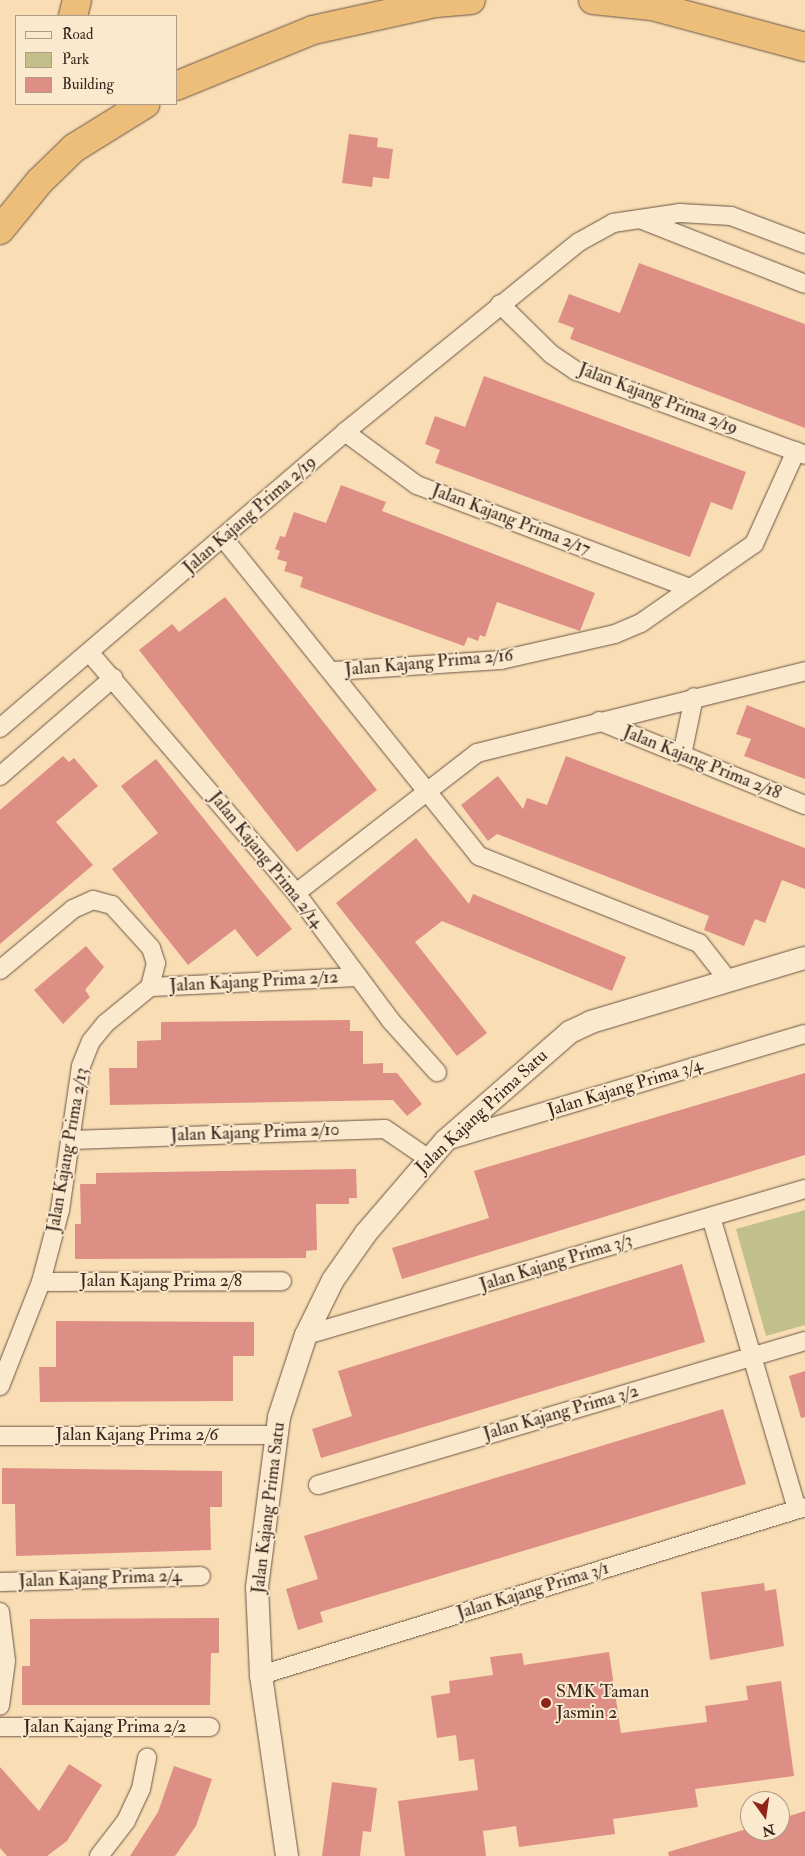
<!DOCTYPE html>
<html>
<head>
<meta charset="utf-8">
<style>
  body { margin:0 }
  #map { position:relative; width:805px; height:1856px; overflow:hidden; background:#f9ddb4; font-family:"IM FELL Double Pica",serif }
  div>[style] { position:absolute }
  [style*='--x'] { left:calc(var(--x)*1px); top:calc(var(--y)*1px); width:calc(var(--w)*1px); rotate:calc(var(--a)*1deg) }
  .green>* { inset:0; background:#c1c08a }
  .building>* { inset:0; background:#de8f85 }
  .roads { filter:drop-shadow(0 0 1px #6a5444) drop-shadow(0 0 1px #6a5444) }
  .minor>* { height:18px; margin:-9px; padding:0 9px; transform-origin:9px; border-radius:9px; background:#fbe9ce }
  .tertiary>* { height:22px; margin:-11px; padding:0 11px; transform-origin:11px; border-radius:11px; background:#fbe9ce }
  .motorway>* { height:28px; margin:-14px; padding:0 14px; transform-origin:14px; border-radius:14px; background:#ecbe7a }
  .dots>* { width:14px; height:14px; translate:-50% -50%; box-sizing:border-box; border:2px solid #fbe9ce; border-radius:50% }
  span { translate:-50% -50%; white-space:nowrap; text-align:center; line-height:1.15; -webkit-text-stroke:4px #fbe9ce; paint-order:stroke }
  .street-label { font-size:18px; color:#3a261e }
  .poi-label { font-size:18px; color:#3a261e }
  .left { translate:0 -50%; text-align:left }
  .legend { position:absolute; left:15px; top:15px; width:162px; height:90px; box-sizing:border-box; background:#fbe9ce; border:1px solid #ae9b88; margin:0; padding:6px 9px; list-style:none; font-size:15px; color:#3a261e }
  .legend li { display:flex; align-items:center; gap:10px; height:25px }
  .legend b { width:25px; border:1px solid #ae9b88 }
  .north { position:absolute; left:740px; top:1791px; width:50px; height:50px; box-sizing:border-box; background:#fbe9ce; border:1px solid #ae9b88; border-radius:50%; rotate:166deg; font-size:14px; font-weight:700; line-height:20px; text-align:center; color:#3a261e }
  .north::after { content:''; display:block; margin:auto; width:18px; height:22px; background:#8f2418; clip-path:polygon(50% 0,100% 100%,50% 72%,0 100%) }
</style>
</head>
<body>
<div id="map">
  <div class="green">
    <div style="clip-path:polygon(805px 1210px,805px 1325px,766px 1336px,736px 1229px)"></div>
  </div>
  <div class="building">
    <div style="clip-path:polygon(349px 134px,378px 138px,377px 147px,393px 149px,389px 179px,373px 177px,372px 187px,342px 183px)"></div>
    <div style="clip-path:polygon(639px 263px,805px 324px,805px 428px,570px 339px,574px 328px,558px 322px,569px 294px,620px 313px)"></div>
    <div style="clip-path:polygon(484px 376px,746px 472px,732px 510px,711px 502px,690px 557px,435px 463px,440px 450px,425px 444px,435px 416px,465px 427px)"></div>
    <div style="clip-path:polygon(341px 485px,386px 502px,382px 511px,595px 593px,580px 631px,497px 602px,485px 637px,480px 635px,478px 641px,468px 637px,464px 646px,300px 587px,303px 577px,284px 571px,287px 562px,277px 559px,280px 551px,275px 549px,280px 536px,285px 537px,294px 512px,326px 523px)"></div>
    <div style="clip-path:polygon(225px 597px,377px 790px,297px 852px,139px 650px,172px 624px,179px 632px)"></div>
    <div style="clip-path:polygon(747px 705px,805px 728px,805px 779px,744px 756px,751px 739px,736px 734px)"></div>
    <div style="clip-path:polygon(63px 756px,69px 762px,74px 758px,98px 786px,56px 822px,93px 865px,0 944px,0 810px)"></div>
    <div style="clip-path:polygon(566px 756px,805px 848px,805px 889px,782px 880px,765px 923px,755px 919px,744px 946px,704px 930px,709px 916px,497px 834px,488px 841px,461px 805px,498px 776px,523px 809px,527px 798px,547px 805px)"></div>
    <div style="clip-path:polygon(156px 759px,292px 929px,257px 957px,235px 929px,188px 965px,112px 869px,158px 833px,121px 786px)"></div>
    <div style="clip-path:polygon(416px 838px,469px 904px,473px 894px,626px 957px,612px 991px,442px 921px,415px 942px,487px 1033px,457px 1056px,336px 903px)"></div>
    <div style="clip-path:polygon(86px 946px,104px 967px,85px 990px,90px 997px,63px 1024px,34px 990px)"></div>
    <div style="clip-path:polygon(350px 1020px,350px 1031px,363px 1031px,363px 1064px,383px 1063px,383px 1073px,397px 1073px,422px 1104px,407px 1116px,393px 1100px,110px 1105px,109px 1068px,137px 1068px,137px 1041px,161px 1040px,161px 1022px)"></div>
    <div style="clip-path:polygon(805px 1073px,805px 1155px,402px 1279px,392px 1248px,489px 1218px,474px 1171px)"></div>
    <div style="clip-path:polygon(356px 1169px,357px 1198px,349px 1198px,349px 1204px,316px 1204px,317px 1250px,306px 1251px,306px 1258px,75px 1259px,75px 1224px,81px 1224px,80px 1184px,96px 1184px,96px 1173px)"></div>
    <div style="clip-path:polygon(682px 1264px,705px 1342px,321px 1458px,312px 1429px,352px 1416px,338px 1371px)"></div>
    <div style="clip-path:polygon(56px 1321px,254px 1322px,254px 1356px,233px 1356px,233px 1401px,40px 1402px,39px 1367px,56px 1367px)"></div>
    <div style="clip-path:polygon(805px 1371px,805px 1417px,801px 1418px,789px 1376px)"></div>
    <div style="clip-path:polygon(723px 1409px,746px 1484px,320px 1612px,323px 1622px,298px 1630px,286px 1589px,318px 1579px,304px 1536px)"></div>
    <div style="clip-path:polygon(2px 1468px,222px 1471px,222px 1507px,210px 1507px,211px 1550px,16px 1556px,15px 1504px,2px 1504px)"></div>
    <div style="clip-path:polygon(764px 1583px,765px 1591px,776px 1589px,784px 1646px,710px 1660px,701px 1592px)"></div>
    <div style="clip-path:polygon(219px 1618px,219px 1653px,211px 1653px,210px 1705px,22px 1705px,22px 1666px,30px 1666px,30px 1619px)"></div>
    <div style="clip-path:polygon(609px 1652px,621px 1733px,707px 1722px,705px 1706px,748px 1700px,746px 1686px,781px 1681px,794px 1776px,695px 1789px,698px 1807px,613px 1819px,615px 1834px,519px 1847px,516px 1826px,483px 1831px,486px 1856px,405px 1856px,398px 1801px,478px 1790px,474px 1759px,459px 1761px,456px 1735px,437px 1738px,431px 1696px,450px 1693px,449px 1681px,493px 1675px,490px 1657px,522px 1653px,524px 1665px)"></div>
    <div style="clip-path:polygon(69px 1764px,102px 1785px,67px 1841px,47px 1856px,7px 1856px,0 1848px,0 1767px,39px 1811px)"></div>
    <div style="clip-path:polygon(174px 1766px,212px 1779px,196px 1826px,175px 1856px,130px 1856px,158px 1812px)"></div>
    <div style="clip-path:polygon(332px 1782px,377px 1788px,371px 1832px,363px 1831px,360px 1856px,322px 1856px)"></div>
    <div style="clip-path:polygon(805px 1811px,805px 1856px,669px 1856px,668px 1852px,750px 1828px,780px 1831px,780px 1819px)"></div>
  </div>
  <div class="roads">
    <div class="minor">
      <div style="--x:642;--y:220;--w:175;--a:21.4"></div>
      <div style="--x:500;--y:304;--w:71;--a:44.4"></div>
      <div style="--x:551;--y:354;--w:30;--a:34"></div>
      <div style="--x:576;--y:371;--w:244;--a:20.1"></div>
      <div style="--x:345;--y:432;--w:89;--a:36.4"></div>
      <div style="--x:417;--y:485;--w:291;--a:20.7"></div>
      <div style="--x:224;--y:539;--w:407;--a:51.2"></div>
      <div style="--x:479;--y:856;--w:237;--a:21.6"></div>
      <div style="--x:699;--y:943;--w:47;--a:51.9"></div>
      <div style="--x:89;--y:652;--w:318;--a:49.3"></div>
      <div style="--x:296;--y:893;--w:159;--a:53.4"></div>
      <div style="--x:391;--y:1021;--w:69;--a:48"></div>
      <div style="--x:334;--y:671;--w:167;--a:-3.8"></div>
      <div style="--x:501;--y:660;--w:117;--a:-12.8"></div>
      <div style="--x:615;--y:634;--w:28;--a:-23"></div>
      <div style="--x:641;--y:623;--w:138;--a:-35"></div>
      <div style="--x:754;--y:544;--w:102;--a:-65.7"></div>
      <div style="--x:599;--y:721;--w:222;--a:22.2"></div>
      <div style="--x:0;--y:728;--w:455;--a:-40.6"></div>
      <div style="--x:345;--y:432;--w:301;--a:-39.1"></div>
      <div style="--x:579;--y:242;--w:39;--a:-29"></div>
      <div style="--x:613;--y:223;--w:68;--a:-8.5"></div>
      <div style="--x:680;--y:213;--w:51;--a:3.4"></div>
      <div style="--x:731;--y:216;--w:79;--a:20.7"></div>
      <div style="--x:682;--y:755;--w:59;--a:-78.3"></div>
      <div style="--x:0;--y:776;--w:150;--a:-40.9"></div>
      <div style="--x:296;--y:893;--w:229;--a:-37.7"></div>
      <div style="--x:477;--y:753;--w:338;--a:-14"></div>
      <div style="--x:0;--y:970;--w:95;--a:-39.9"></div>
      <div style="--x:73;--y:909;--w:22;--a:-24"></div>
      <div style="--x:93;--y:900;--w:20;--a:15"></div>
      <div style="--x:112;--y:905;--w:58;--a:47.8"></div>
      <div style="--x:151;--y:948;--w:16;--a:72"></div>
      <div style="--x:156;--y:963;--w:25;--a:104"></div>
      <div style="--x:150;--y:987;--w:58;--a:140.6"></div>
      <div style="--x:105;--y:1024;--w:22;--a:129"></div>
      <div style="--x:91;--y:1041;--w:27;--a:112"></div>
      <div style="--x:81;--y:1066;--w:146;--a:98.3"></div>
      <div style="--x:60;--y:1210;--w:74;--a:104.8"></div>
      <div style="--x:41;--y:1282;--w:112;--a:111.5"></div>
      <div style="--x:150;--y:987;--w:208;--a:-2.8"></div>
      <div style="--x:72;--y:1140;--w:313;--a:-2"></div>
      <div style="--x:385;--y:1129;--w:53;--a:34.3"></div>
      <div style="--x:449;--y:1140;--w:371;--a:-16.6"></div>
      <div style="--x:711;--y:1217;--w:304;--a:73.6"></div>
      <div style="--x:41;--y:1282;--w:241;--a:-0.2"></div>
      <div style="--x:306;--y:1335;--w:520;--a:-16.31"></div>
      <div style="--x:0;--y:1436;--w:275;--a:-0.2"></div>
      <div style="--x:318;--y:1485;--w:508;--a:-16.47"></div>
      <div style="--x:0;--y:1582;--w:201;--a:-1.7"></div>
      <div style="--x:0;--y:1612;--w:49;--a:83"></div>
      <div style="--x:6;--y:1661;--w:45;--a:97.6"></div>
      <div style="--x:261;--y:1675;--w:569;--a:-17.16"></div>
      <div style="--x:0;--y:1727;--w:210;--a:0"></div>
      <div style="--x:99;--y:1856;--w:44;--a:-52.4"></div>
      <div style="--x:126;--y:1821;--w:35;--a:-65"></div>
      <div style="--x:141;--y:1789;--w:32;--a:-79"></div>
    </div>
    <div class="tertiary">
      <div style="--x:287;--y:1856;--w:183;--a:-98.2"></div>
      <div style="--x:261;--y:1675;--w:88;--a:-92.6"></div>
      <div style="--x:257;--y:1587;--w:171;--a:-82.6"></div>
      <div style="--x:279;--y:1417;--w:86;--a:-71.8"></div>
      <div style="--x:306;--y:1335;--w:61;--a:-63.9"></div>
      <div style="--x:333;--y:1280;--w:57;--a:-54.9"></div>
      <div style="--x:366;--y:1233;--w:121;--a:-49.3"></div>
      <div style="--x:445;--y:1141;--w:166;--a:-41.1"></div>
      <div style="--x:570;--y:1032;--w:23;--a:-25"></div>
      <div style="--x:591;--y:1022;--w:223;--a:-16.7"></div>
    </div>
    <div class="motorway">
      <div style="--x:593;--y:0;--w:59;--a:5.8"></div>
      <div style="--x:652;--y:6;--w:158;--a:15"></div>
      <div style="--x:73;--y:16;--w:16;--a:-76"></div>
      <div style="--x:176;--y:86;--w:148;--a:-22.2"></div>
      <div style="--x:313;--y:30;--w:126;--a:-12.4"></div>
      <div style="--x:436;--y:3;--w:35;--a:-5"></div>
      <div style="--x:0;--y:230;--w:63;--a:-50.8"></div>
      <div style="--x:40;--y:181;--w:47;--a:-44.1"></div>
      <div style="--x:74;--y:148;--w:84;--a:-31.8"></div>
    </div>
  </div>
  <div class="dots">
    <div style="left:546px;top:1703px;background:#8f2418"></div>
  </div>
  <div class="street-label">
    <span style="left:658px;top:399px;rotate:21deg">Jalan Kajang Prima 2/19</span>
    <span style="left:250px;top:515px;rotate:-41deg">Jalan Kajang Prima 2/19</span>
    <span style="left:511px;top:520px;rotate:21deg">Jalan Kajang Prima 2/17</span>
    <span style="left:429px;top:663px;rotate:-5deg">Jalan Kajang Prima 2/16</span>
    <span style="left:702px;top:763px;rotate:22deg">Jalan Kajang Prima 2/18</span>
    <span style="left:266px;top:860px;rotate:51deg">Jalan Kajang Prima 2/14</span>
    <span style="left:254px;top:982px;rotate:-3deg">Jalan Kajang Prima 2/12</span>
    <span style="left:625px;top:1088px;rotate:-17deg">Jalan Kajang Prima 3/4</span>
    <span style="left:482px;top:1112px;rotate:-43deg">Jalan Kajang Prima Satu</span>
    <span style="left:255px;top:1133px;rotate:-2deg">Jalan Kajang Prima 2/10</span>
    <span style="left:68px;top:1150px;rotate:-80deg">Jalan Kajang Prima 2/13</span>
    <span style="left:556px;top:1263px;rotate:-17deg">Jalan Kajang Prima 3/3</span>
    <span style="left:161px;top:1281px">Jalan Kajang Prima 2/8</span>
    <span style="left:561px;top:1413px;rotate:-16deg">Jalan Kajang Prima 3/2</span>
    <span style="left:137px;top:1435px">Jalan Kajang Prima 2/6</span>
    <span style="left:269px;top:1508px;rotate:-83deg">Jalan Kajang Prima Satu</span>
    <span style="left:100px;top:1579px;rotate:-2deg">Jalan Kajang Prima 2/4</span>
    <span style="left:533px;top:1591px;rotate:-17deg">Jalan Kajang Prima 3/1</span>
    <span style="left:105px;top:1727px">Jalan Kajang Prima 2/2</span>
  </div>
  <div class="poi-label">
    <span class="left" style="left:556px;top:1703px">SMK Taman<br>Jasmin 2</span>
  </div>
  <ul class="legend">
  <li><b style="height:6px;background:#fbe9ce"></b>Road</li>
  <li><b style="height:14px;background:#c1c08a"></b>Park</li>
  <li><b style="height:14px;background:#de8f85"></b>Building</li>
  </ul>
  <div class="north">N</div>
</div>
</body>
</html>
